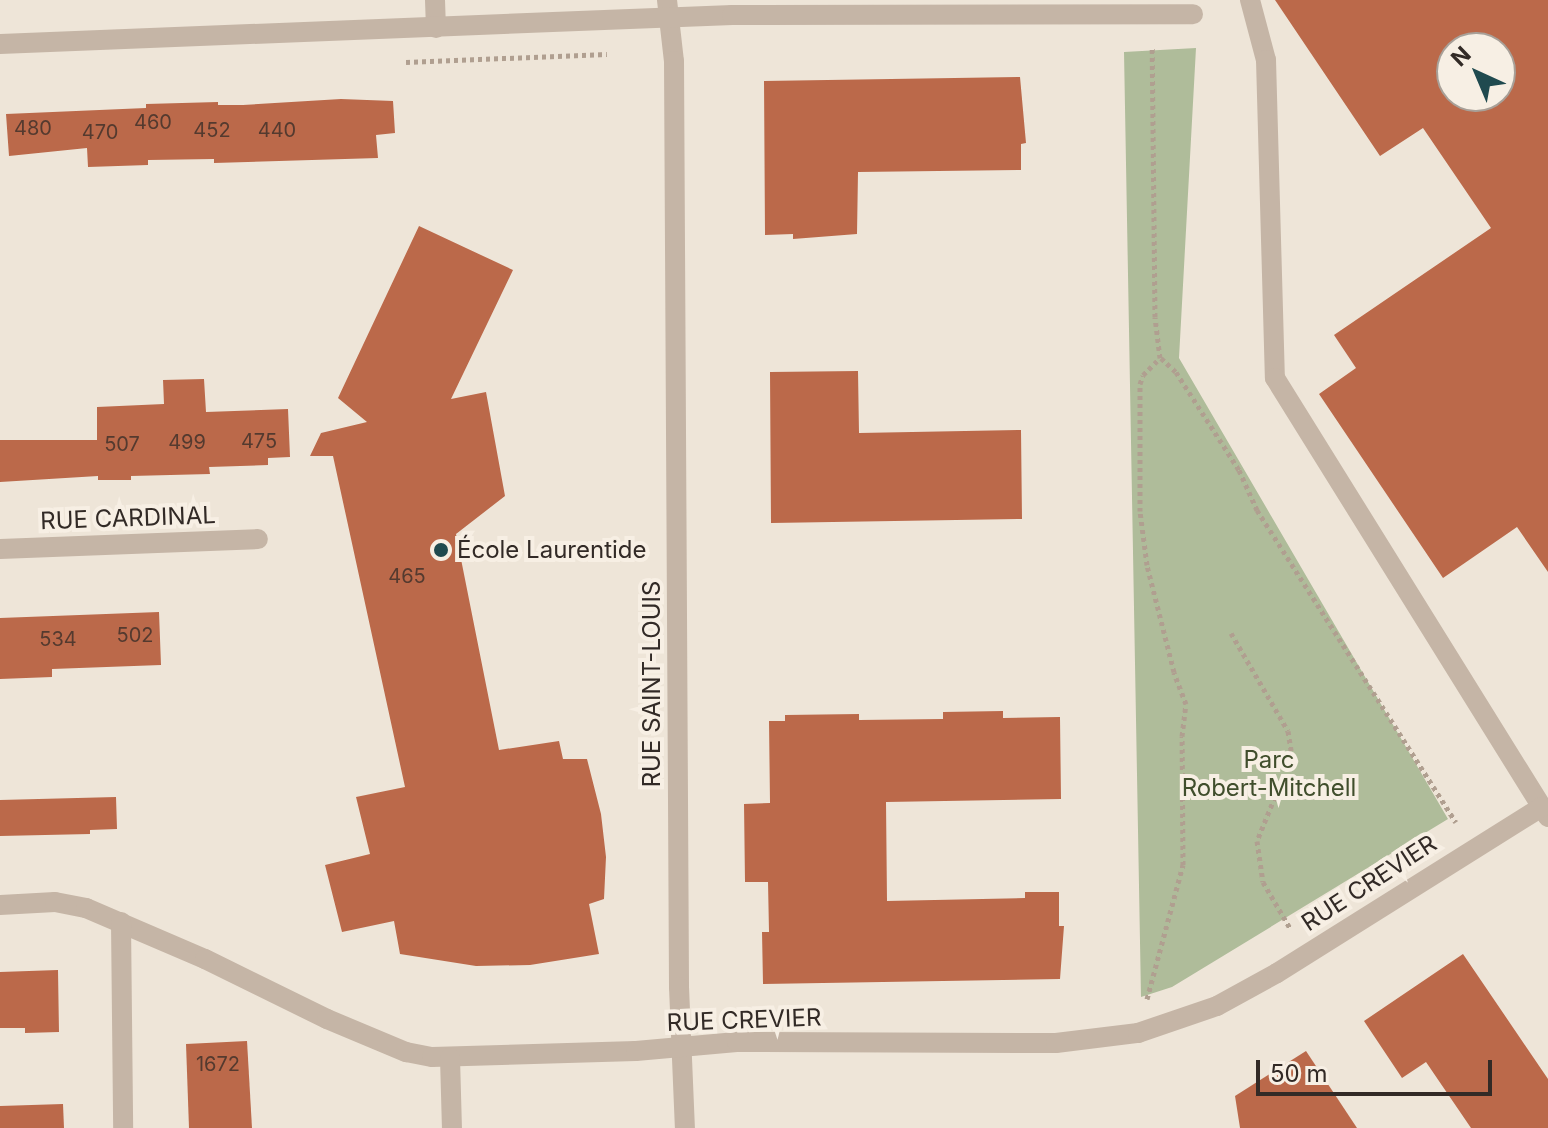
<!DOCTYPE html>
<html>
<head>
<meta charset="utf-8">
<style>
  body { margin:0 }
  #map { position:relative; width:1548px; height:1128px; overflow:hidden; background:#eee5d8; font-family:Inter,sans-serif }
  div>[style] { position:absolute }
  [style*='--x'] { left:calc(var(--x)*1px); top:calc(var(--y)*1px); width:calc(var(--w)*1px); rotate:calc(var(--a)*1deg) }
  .green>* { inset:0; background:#afbc9a }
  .building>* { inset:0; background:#bb694a }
  .path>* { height:5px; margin-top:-2.5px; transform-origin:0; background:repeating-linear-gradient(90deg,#b09f90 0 4px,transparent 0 8px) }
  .minor>* { height:20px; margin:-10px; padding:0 10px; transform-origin:10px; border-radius:10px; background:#c5b5a6 }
  .dots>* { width:22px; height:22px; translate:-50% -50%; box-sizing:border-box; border:4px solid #f7efe4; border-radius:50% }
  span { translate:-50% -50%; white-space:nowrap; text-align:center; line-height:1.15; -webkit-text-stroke:8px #f7efe4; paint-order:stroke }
  .number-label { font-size:20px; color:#543a2f }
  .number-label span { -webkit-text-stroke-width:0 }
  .street-label { font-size:24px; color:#322a26 }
  .poi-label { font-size:24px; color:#322a26 }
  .left { translate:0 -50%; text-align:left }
  .park-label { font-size:24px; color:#404e2c }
  .north { position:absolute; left:1436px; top:32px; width:80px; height:80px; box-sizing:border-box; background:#f7efe4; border:2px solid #a8a098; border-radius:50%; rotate:316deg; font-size:22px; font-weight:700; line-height:32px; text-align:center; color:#322a26 }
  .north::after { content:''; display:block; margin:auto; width:28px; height:36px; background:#204a4f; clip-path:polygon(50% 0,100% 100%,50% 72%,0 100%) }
  .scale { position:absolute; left:1256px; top:1060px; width:236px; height:36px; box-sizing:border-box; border:4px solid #322a26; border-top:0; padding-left:10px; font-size:24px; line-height:28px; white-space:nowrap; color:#322a26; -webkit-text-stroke:6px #f7efe4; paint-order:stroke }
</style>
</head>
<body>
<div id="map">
  <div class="green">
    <div style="clip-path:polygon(1196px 48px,1179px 358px,1448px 819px,1172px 987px,1141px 997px,1124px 52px)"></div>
  </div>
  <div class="building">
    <div style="clip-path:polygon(evenodd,1275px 0,1548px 0,1548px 572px,1517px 527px,1443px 578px,1319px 394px,1356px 368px,1334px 335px,1491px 228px,1423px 128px,1380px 156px,1275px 0,1452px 48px,1500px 48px,1500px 96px,1452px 96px,1452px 48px)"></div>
    <div style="clip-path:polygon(1020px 77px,1026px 143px,1021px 144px,1021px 170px,858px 172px,857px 234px,793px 239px,793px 234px,765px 235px,764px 81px)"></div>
    <div style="clip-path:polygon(341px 99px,393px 101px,395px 133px,376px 135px,378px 158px,214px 163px,214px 159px,148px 160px,148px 165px,88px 167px,87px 148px,9px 156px,6px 114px,146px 108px,146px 104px,218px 102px,218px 105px,243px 105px)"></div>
    <div style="clip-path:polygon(419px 226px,513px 270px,451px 399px,486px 392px,505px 496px,456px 534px,499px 750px,559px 741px,563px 759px,587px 759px,601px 814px,606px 857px,604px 899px,589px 904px,599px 954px,530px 965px,476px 966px,400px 954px,394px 921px,342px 932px,325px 865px,370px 854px,356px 797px,405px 787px,333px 456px,310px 456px,321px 433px,367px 422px,338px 398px)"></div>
    <div style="clip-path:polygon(858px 371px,859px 433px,1021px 430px,1022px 519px,771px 523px,770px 372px)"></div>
    <div style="clip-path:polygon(204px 379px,206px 412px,288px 409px,290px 457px,268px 458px,268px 465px,209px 467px,210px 474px,131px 476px,131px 480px,98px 480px,98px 476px,0 482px,0 440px,97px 440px,97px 407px,164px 404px,163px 380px)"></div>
    <div style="clip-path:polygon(159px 612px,161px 665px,52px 669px,52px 677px,0 679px,0 618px)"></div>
    <div style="clip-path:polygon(1003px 711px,1003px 718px,1060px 717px,1061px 799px,886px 802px,887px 901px,1025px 898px,1025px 892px,1059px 892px,1059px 926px,1064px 926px,1060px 979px,763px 984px,762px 932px,769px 932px,768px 882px,745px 882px,744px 804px,770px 803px,769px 721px,785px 721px,785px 715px,859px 714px,859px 720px,943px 719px,943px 712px)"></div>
    <div style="clip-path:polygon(116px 797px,117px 829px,90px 830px,90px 834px,0 836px,0 800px)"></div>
    <div style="clip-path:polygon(1463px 954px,1548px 1079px,1548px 1128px,1471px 1128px,1426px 1062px,1402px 1078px,1364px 1021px)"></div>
    <div style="clip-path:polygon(58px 970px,59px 1032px,25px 1033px,25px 1028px,0 1028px,0 972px)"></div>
    <div style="clip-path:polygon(247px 1041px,252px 1128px,189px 1128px,186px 1044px)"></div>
    <div style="clip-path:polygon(1306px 1051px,1357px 1128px,1240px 1128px,1235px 1096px)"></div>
    <div style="clip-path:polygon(63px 1104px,64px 1128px,0 1128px,0 1106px)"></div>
  </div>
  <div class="path">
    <div style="--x:406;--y:62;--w:201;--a:-2.3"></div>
    <div style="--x:1161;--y:358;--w:21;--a:43"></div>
    <div style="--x:1176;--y:372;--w:117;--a:57.3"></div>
    <div style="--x:1239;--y:470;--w:44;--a:65.8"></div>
    <div style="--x:1257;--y:510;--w:370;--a:57.5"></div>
    <div style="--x:1231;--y:633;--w:113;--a:59.8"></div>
    <div style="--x:1288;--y:731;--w:20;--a:81"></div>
    <div style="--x:1291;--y:751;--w:16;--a:104"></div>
    <div style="--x:1287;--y:767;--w:80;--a:112.1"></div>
    <div style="--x:1257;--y:841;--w:41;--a:81.7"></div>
    <div style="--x:1263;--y:882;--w:53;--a:59.6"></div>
    <div style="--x:1147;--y:999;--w:139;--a:-75"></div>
    <div style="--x:1183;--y:865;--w:129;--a:-90.4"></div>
    <div style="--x:1182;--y:736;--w:32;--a:-83"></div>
    <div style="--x:1186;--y:704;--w:34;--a:-111"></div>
    <div style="--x:1174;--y:672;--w:110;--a:-104.2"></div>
    <div style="--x:1147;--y:565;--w:54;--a:-97.4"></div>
    <div style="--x:1140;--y:511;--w:127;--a:-90"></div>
    <div style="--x:1140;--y:384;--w:9;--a:-72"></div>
    <div style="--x:1143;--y:375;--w:24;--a:-45"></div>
    <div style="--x:1160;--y:358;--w:41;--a:-97"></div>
    <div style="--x:1155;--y:317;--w:270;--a:-90.6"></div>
  </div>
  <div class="minor">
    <div style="--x:435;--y:0;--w:28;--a:88"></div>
    <div style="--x:667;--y:0;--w:61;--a:83.5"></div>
    <div style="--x:674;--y:61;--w:926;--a:89.69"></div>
    <div style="--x:679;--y:987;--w:141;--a:87.6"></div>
    <div style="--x:1250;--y:0;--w:62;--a:75.1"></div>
    <div style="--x:1266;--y:60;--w:318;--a:88.4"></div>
    <div style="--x:1275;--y:378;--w:517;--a:58.12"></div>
    <div style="--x:0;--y:44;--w:733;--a:-2.27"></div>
    <div style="--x:732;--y:15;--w:461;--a:-0.1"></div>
    <div style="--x:0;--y:549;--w:258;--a:-2.2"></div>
    <div style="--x:0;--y:905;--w:55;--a:-3.1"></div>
    <div style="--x:55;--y:902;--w:32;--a:11"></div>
    <div style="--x:86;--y:908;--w:129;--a:23.2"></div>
    <div style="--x:205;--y:959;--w:136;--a:26.2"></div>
    <div style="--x:327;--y:1019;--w:86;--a:22.7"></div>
    <div style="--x:406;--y:1052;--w:26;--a:11"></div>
    <div style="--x:432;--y:1057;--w:204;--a:-1.7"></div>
    <div style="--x:636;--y:1051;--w:101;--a:-5.1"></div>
    <div style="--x:737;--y:1042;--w:319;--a:0.2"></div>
    <div style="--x:1056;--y:1043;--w:83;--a:-7"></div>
    <div style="--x:1138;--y:1033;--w:83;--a:-18.9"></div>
    <div style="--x:1217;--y:1006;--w:68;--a:-28.8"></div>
    <div style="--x:1277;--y:973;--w:313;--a:-32.1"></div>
    <div style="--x:121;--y:922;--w:206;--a:89.4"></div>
    <div style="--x:450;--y:1058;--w:70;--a:88.4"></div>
  </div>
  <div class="dots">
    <div style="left:441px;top:550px;background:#204a4f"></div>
  </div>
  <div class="number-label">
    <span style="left:153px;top:122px">460</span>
    <span style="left:33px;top:128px">480</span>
    <span style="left:212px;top:130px">452</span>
    <span style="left:277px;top:130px">440</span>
    <span style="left:100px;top:132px">470</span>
    <span style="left:259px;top:441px">475</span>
    <span style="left:187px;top:442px">499</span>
    <span style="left:122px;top:444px">507</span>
    <span style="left:407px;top:576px">465</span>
    <span style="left:135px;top:635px">502</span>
    <span style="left:58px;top:639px">534</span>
    <span style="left:218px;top:1064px">1672</span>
  </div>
  <div class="street-label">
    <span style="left:128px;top:518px;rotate:-2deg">RUE CARDINAL</span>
    <span style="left:652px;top:684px;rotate:-90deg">RUE SAINT-LOUIS</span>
    <span style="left:1369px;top:883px;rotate:-33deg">RUE CREVIER</span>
    <span style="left:744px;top:1020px;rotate:-2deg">RUE CREVIER</span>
  </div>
  <div class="poi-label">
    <span class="left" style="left:457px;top:550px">École Laurentide</span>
  </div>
  <div class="park-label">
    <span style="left:1269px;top:774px">Parc<br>Robert-Mitchell</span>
  </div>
  <div class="north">N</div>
  <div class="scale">50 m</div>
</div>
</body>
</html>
